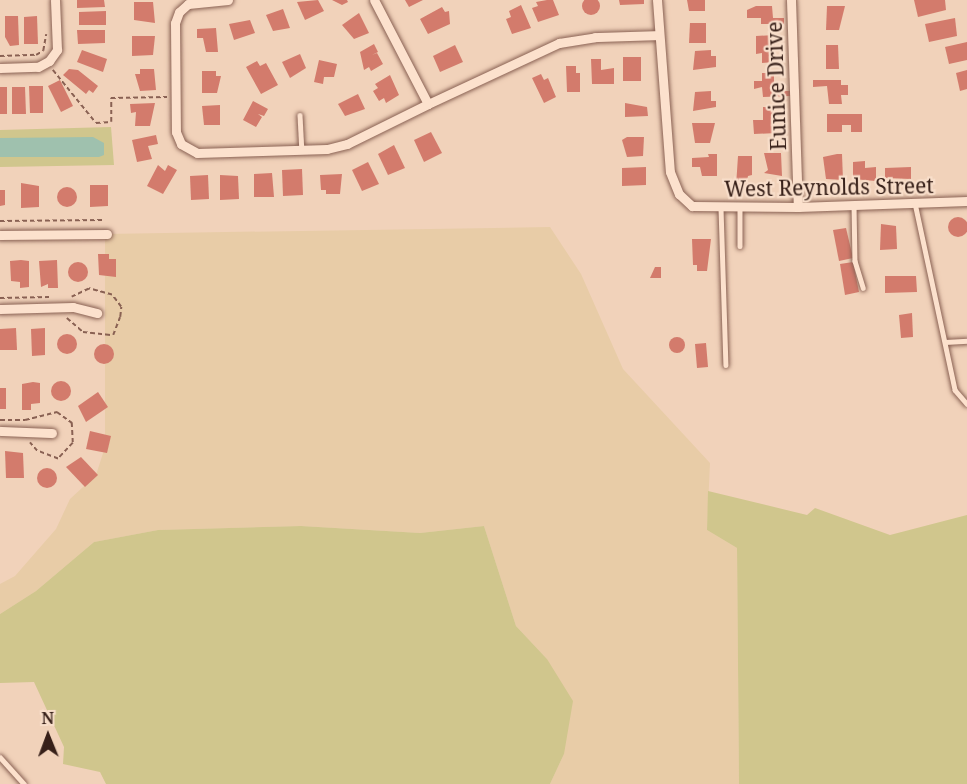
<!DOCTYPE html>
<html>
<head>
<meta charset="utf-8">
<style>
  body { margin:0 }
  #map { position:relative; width:967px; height:784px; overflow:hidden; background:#f1d2ba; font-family:"Noto Serif",serif }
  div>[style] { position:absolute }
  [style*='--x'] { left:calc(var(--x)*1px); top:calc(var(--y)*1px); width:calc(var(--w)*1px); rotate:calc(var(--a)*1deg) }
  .farmland>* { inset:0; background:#e8cca7 }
  .green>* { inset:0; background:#d0c68d }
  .water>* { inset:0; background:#9fc1ae }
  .building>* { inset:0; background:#d37b6c }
  .round { border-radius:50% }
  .path>* { height:1.5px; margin-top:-0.75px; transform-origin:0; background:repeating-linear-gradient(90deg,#896153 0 4.5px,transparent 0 7.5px) }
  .roads { filter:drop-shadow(0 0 2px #896153) drop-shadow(0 0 2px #896153) }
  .lane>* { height:4.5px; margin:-2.25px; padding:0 2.25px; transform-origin:2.25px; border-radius:2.25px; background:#fce1cd }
  .street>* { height:9px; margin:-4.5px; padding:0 4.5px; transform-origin:4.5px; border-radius:4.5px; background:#fce1cd }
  span { translate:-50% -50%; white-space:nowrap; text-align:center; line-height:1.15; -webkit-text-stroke:4.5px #f8deca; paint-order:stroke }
  .street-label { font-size:21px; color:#372019 }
  .north { position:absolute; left:18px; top:706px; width:60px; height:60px; -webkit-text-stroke:4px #f8deca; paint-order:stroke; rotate:359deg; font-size:16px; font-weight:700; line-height:24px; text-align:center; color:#372019 }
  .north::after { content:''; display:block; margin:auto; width:21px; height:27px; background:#372019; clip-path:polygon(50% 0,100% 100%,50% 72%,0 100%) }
</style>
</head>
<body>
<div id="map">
  <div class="farmland">
    <div style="clip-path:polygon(550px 227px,581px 274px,623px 369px,710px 463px,707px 530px,737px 548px,739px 784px,550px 784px,564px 754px,547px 659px,516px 626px,484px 526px,420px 533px,301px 526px,158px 530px,94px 542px,36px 591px,0 614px,0 584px,15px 576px,56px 529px,70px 499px,96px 475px,105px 447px,105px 234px)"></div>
  </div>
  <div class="green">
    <div style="clip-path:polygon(111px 127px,114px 165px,0 167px,0 130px)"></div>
    <div style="clip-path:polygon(708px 491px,807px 515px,815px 508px,890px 535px,967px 515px,967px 784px,739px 784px,737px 548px,707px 530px)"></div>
    <div style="clip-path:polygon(301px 526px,420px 533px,484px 526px,516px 626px,547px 659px,573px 701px,564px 754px,550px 784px,106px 784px,100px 772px,63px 764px,64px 747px,34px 682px,0 683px,0 614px,36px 591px,94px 542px,158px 530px)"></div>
  </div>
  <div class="water">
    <div style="clip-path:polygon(93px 137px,104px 143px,104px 155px,99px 157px,0 157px,0 138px)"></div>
  </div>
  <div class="building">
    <div class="round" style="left:582px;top:-3px;width:18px;height:18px"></div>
    <div style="clip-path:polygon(77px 0,104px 0,105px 7px,77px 8px)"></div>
    <div style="clip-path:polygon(318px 0,324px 11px,305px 20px,297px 2px)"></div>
    <div style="clip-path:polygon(332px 0,347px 0,348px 2px,342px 5px)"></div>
    <div style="clip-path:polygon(405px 0,423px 0,409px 7px)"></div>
    <div style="clip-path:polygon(547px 0,553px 0,559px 15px,538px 22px,532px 8px,538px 6px,536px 2px)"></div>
    <div style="clip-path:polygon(619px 0,644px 0,644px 4px,620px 5px)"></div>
    <div style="clip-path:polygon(687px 0,705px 0,705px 11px,689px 11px)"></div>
    <div style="clip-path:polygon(914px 0,945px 0,946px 10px,918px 17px)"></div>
    <div style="clip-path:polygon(134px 2px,153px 2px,155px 23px,134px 20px)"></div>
    <div style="clip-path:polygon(521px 5px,531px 28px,512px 34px,506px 19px,511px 17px,509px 11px)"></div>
    <div style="clip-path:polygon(756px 6px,772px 6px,773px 18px,784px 18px,784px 24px,761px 24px,761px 18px,747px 18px,747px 10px)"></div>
    <div style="clip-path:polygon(827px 6px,845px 6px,839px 30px,826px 30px)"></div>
    <div style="clip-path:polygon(442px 7px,445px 12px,449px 11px,450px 24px,428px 34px,420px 19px)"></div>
    <div style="clip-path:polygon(283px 9px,290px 28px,273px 31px,266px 15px)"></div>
    <div style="clip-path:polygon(106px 11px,106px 25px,79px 25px,79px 12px)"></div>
    <div style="clip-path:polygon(359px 13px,369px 33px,354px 39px,342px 25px)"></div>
    <div style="clip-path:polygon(5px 16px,18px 16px,19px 45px,10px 46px,5px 37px)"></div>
    <div style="clip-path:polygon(37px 16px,38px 44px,24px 44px,24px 17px)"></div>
    <div style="clip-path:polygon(955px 18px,957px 36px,929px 42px,925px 24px)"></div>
    <div style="clip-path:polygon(250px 20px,255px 33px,234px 40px,229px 24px)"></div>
    <div style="clip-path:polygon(690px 23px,706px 23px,706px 43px,689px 43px)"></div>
    <div style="clip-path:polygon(216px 28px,218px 52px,206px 52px,203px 38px,197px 38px,197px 29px)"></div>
    <div style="clip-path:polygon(77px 30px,105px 30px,105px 43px,78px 44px)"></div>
    <div style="clip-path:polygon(775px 35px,774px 62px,762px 63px,762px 53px,756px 54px,756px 36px)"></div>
    <div style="clip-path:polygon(132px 36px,155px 36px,153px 55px,132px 56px)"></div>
    <div style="clip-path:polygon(967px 42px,967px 60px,949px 64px,945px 47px)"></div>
    <div style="clip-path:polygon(374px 44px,378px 52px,372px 55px,377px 53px,383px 64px,371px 71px,369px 67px,364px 70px,360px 52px)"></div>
    <div style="clip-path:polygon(455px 45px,463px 62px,440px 72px,433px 56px)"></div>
    <div style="clip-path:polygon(826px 45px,838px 45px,839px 69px,826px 69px)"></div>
    <div style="clip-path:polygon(82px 50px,107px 59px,103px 72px,77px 62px)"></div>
    <div style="clip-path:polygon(711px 50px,711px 56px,716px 56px,716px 67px,693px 70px,695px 51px)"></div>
    <div style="clip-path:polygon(300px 54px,306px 68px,290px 78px,282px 62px)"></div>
    <div style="clip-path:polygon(623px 57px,641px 57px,641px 81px,623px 81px)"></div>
    <div style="clip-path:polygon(591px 59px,601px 59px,601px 70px,614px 68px,614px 84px,592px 84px)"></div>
    <div style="clip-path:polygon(319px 60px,337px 64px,334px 77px,324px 77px,323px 84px,314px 82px)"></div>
    <div style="clip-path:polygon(257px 61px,260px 66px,266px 63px,278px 85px,261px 94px,246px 67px)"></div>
    <div style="clip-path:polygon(566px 66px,576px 66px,576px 73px,580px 73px,580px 92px,567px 92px)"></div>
    <div style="clip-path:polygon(69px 69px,78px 70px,98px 86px,93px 93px,89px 90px,86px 94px,63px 75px)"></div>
    <div style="clip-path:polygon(140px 69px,154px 69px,156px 90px,140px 91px,135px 74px,140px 74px)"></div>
    <div style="clip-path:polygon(967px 70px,967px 89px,960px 91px,956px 73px)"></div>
    <div style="clip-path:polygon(202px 71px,216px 71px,216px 76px,221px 76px,217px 93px,202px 93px)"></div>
    <div style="clip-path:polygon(762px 73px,774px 73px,774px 91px,790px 91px,790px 96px,763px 97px,762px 87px,754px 89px,754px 81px,762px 81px)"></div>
    <div style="clip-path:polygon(541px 74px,544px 80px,548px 78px,556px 97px,544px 103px,532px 78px)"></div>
    <div style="clip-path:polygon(390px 75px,399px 95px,386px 103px,384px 98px,379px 101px,373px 91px,378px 88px,375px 84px)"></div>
    <div style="clip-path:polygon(60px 80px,73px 106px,61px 112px,48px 86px)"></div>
    <div style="clip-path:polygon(813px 80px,841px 80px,841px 85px,848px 85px,848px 95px,841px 95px,842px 104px,829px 104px,827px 86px,813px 87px)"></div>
    <div style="clip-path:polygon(29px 86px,43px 86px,43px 113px,30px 113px)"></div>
    <div style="clip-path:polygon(0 87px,7px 87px,7px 114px,0 114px)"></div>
    <div style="clip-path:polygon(12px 87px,25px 87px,26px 114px,12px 114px)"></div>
    <div style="clip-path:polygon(711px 91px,711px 101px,716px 101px,716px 107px,693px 111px,695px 92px)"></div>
    <div style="clip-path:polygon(358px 94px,365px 109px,345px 116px,338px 104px)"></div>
    <div style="clip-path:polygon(253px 101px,268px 109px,264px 116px,258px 114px,262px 117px,256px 127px,243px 120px)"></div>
    <div style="clip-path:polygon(155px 103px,150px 126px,135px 126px,136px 112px,131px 113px,130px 104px)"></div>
    <div style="clip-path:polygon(625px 103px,647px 107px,648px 116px,625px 117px)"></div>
    <div style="clip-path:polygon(220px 105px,220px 125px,204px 125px,202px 106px)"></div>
    <div style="clip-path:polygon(763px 107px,774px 107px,776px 133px,754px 134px,753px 120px,763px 120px)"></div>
    <div style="clip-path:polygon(827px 114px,862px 114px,862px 132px,851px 132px,851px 125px,842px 125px,842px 132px,827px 132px)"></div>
    <div style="clip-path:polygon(692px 123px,715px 123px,710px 143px,695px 143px)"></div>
    <div style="clip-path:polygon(431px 132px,442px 153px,424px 162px,414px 140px)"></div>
    <div style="clip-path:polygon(156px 135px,158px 144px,148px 146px,152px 159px,137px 162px,132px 140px)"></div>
    <div style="clip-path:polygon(627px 137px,644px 137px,643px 156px,627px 157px,622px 140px)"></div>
    <div style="clip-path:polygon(394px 145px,405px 168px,388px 175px,378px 154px)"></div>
    <div style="clip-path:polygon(764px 153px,781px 153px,782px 176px,764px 173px,768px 170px)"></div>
    <div style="clip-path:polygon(708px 154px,717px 154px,717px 176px,702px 176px,700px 167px,692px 167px,692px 158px,709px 157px)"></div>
    <div style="clip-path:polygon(837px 154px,842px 154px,843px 180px,826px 179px,823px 157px)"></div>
    <div style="clip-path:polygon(738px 156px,752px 156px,752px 175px,748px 176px,746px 186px,736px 186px)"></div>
    <div style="clip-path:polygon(865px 161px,865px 168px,876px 167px,876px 181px,853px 179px,853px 162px)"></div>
    <div style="clip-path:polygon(368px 162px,379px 184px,362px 191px,352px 170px)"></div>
    <div style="clip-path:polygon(158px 165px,165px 171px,168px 165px,177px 170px,163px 194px,147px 186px)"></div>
    <div style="clip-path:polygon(646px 167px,646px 185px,622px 186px,622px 168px)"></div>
    <div style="clip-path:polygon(911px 167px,911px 179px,885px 178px,885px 168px)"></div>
    <div style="clip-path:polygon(302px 169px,303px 195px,283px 196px,282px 170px)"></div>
    <div style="clip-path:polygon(272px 173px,274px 197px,254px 197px,254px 174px)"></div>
    <div style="clip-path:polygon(342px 174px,340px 194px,326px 194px,326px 190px,321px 190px,320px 175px)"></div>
    <div style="clip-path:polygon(208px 175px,209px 199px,191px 200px,190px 176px)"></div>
    <div style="clip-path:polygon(220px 175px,238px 176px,239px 199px,220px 200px)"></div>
    <div style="clip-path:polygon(21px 183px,39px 186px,39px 207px,21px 208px)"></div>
    <div style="clip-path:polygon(90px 185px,108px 185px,108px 206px,90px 207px)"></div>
    <div class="round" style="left:57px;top:187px;width:20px;height:20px"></div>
    <div style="clip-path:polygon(0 190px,5px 190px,5px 205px,0 206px)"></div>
    <div class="round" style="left:948px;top:217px;width:20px;height:20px"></div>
    <div style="clip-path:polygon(881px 224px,896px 226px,897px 249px,880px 250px)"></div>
    <div style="clip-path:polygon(846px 228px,853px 258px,839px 261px,833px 230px)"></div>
    <div style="clip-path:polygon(692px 239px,711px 239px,707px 271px,697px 271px,697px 265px,693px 265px)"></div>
    <div style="clip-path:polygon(98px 254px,109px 254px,109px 259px,116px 259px,116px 277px,99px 275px)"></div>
    <div style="clip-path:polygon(21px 260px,29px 261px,29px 287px,20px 288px,20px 282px,11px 281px,10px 261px)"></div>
    <div style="clip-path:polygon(57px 260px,58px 288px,48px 288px,48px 284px,41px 287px,39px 261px)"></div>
    <div style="clip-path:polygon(853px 262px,859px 292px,845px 295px,840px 264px)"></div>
    <div class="round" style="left:68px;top:262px;width:20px;height:20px"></div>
    <div style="clip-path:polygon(655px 267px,661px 267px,661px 278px,650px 278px)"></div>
    <div style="clip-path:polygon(885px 276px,916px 276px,917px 292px,885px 293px)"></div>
    <div style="clip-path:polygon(912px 313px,913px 337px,901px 338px,899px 315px)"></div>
    <div style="clip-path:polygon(16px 328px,17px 350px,0 350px,0 329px)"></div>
    <div style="clip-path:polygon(45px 328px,45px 355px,32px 356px,31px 329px)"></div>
    <div class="round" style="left:57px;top:334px;width:20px;height:20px"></div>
    <div class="round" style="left:669px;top:337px;width:16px;height:16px"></div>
    <div style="clip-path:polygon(706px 343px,708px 367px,697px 368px,695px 344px)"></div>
    <div class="round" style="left:94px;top:344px;width:20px;height:20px"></div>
    <div class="round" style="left:51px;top:381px;width:20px;height:20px"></div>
    <div style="clip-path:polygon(33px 382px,40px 383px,40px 403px,31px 404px,31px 410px,22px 410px,22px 384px)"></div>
    <div style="clip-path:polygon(0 388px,6px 388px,6px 409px,0 409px)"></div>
    <div style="clip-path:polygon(98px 392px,108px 407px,86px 422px,78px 406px)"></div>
    <div style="clip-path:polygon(90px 431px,111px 436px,107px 453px,86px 449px)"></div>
    <div style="clip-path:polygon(5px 451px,23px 453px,24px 478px,6px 478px)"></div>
    <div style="clip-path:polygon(81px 457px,98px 475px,85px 487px,66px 467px)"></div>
    <div class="round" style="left:37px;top:468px;width:20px;height:20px"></div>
  </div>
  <div class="path">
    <div style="--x:0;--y:56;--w:36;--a:-2"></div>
    <div style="--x:36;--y:55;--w:8;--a:-30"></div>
    <div style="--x:43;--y:51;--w:17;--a:-80"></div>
    <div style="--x:53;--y:70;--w:68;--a:50.9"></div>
    <div style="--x:96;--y:123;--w:15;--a:-4"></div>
    <div style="--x:111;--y:122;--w:24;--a:-90"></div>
    <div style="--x:111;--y:98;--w:56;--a:-1"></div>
    <div style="--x:0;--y:221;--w:103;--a:-0.6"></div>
    <div style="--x:0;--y:298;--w:49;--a:-1.2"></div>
    <div style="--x:67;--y:318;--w:21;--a:41"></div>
    <div style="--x:83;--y:332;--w:30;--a:6"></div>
    <div style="--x:113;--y:335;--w:19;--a:-69"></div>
    <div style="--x:120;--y:317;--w:10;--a:-84"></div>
    <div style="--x:121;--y:307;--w:15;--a:-127"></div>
    <div style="--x:112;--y:295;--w:24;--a:-165"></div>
    <div style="--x:89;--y:289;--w:19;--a:155"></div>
    <div style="--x:0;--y:420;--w:25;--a:0"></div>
    <div style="--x:25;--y:420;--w:33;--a:-14"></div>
    <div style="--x:57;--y:412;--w:19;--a:36"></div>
    <div style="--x:72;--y:423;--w:20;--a:87"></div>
    <div style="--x:73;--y:443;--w:22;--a:133"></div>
    <div style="--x:58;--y:459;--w:22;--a:-159"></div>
    <div style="--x:37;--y:451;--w:11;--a:-131"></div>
  </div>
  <div class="roads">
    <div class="lane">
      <div style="--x:300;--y:115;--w:34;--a:87"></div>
      <div style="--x:915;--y:203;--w:191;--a:77.9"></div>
      <div style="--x:955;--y:390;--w:18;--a:49"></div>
      <div style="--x:854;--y:205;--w:56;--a:89"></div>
      <div style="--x:855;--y:261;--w:28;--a:73"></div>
      <div style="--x:721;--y:208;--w:157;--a:88.2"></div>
      <div style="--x:740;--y:208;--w:38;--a:90"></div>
      <div style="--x:945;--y:342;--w:22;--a:-3"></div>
      <div style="--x:0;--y:757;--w:36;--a:48"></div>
    </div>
    <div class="street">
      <div style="--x:228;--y:0;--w:40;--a:174.3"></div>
      <div style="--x:188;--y:4;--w:12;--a:138"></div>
      <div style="--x:179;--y:12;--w:12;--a:110"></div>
      <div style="--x:175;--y:23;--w:109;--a:89.5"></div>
      <div style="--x:176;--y:132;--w:13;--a:67"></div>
      <div style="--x:181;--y:144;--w:18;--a:29"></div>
      <div style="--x:197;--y:153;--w:130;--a:-1.8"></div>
      <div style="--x:327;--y:149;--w:21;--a:-14"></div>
      <div style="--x:347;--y:144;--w:90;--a:-26.3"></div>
      <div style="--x:428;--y:104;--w:117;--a:-117.4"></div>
      <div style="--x:657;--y:0;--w:172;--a:85.7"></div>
      <div style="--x:670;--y:172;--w:24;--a:68"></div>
      <div style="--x:679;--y:194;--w:18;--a:43"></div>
      <div style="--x:692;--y:206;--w:106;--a:0.5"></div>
      <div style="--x:798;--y:207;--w:169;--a:-2"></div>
      <div style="--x:791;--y:0;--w:207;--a:88.1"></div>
      <div style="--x:0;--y:68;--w:38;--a:-2"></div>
      <div style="--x:38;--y:67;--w:13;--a:-29"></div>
      <div style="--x:49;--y:61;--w:14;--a:-54"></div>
      <div style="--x:57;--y:50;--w:50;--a:-92.3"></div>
      <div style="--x:428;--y:104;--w:145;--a:-25"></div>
      <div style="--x:559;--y:43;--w:36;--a:-9"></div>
      <div style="--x:595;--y:37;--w:62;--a:-1.8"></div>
      <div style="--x:0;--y:235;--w:107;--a:-0.5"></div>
      <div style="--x:0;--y:309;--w:73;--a:-1.6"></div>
      <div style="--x:73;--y:307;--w:25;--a:14"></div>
      <div style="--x:0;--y:431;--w:52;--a:2.2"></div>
    </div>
  </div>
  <div class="street-label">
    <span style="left:776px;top:86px;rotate:-92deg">Eunice Drive</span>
    <span style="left:829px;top:187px;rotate:-1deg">West Reynolds Street</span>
  </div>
  <div class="north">N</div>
</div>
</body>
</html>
